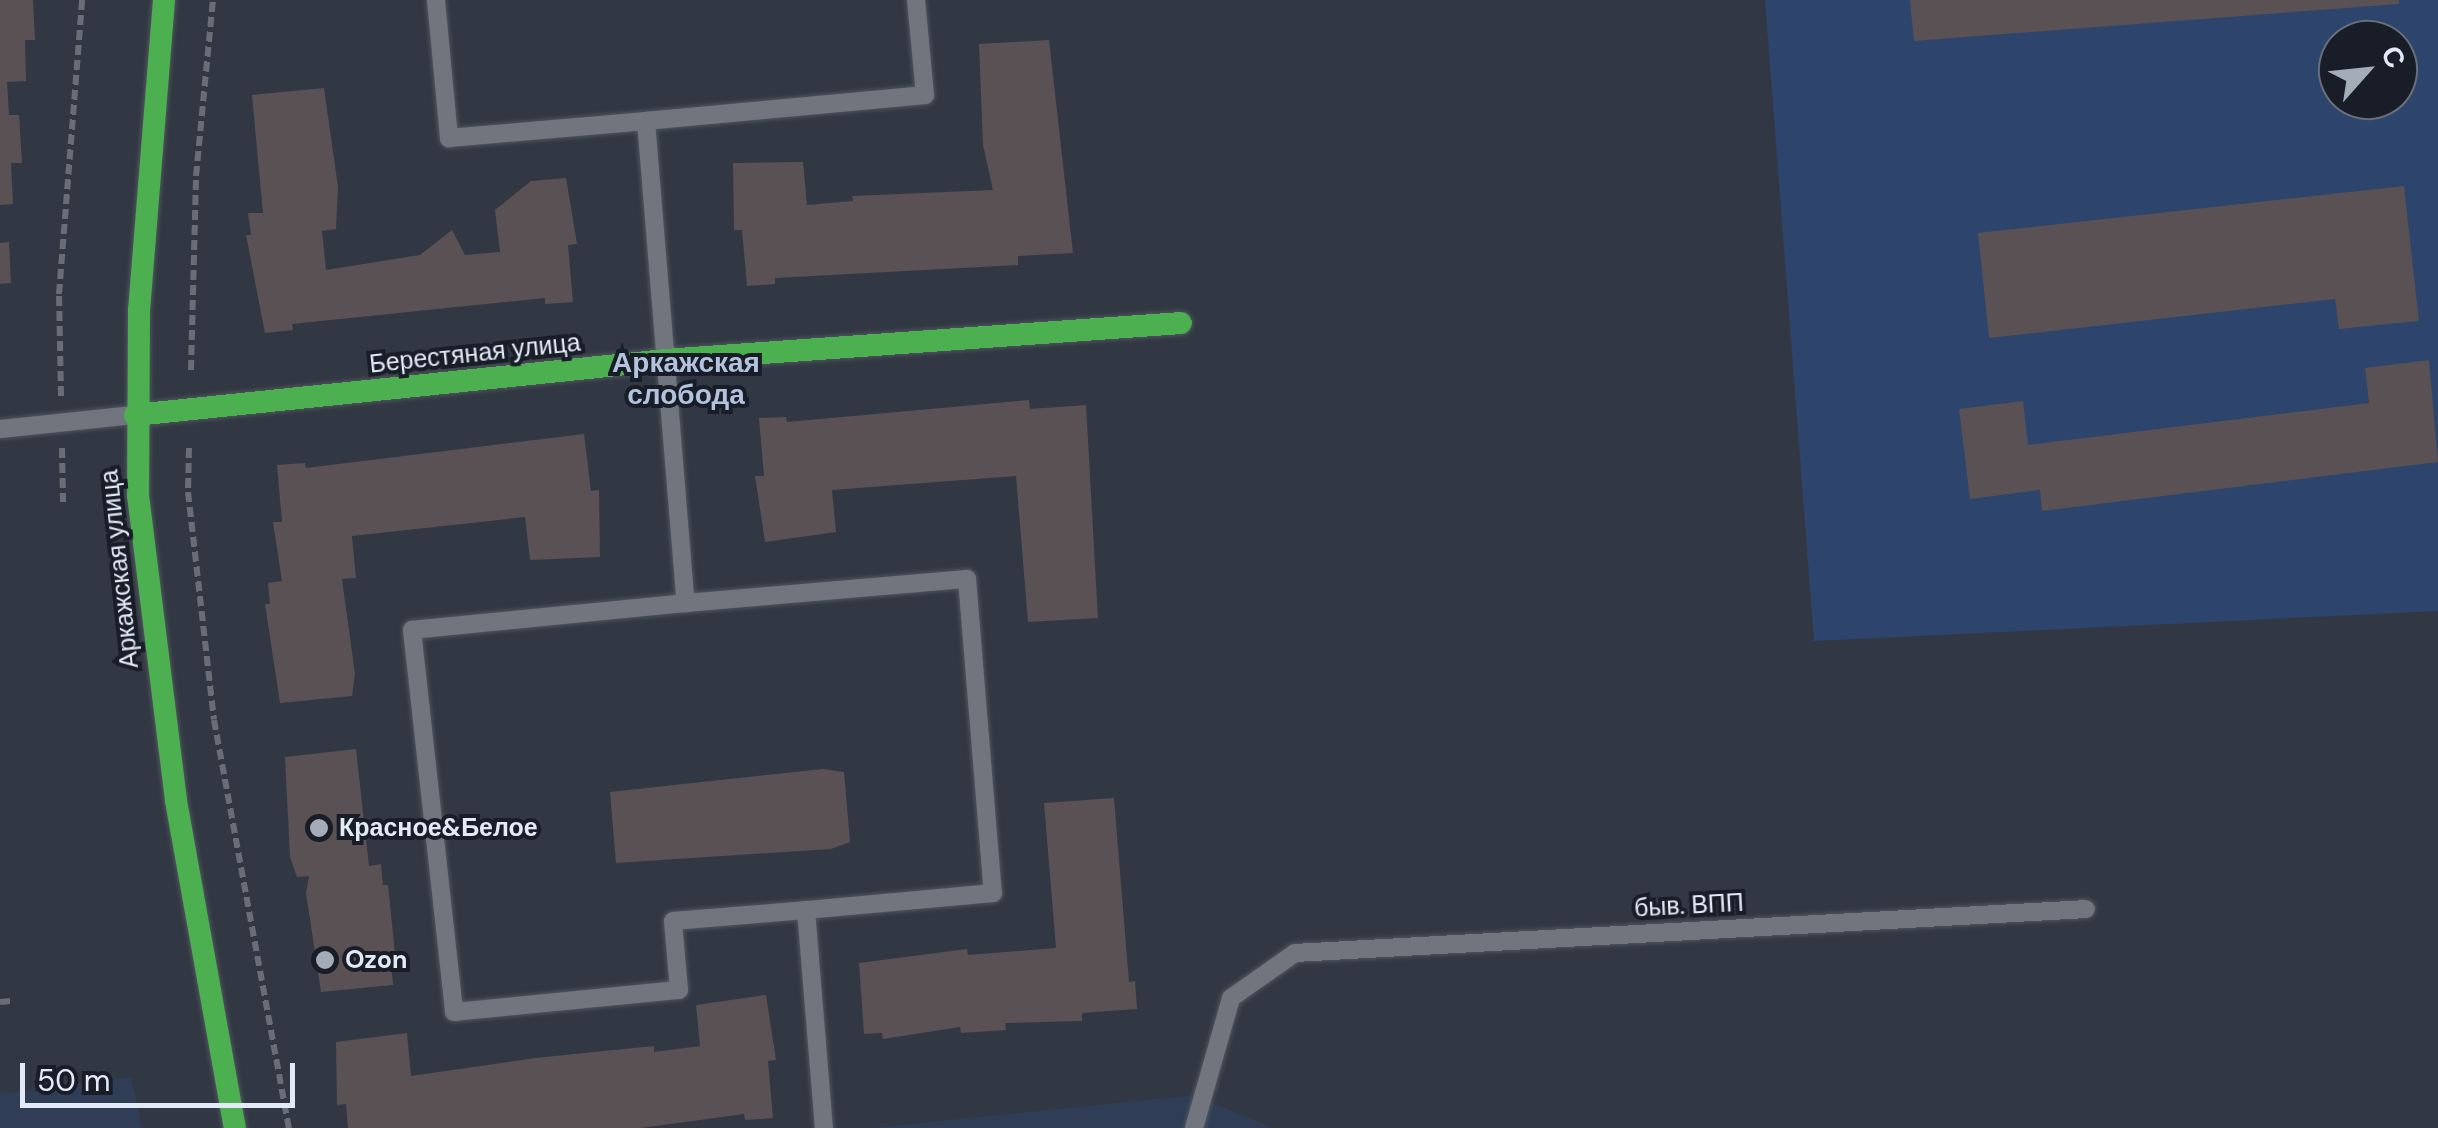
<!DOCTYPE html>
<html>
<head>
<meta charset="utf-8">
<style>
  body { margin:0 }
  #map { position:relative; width:2438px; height:1128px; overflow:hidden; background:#323843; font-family:"DM Sans",sans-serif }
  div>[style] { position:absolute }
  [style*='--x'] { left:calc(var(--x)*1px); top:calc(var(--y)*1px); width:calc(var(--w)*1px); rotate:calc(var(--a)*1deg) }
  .built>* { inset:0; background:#2f3d56 }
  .green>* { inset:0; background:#2d446c }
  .building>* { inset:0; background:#595154 }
  .path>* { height:6px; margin-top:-3px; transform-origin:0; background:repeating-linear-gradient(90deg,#696e76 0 10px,transparent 0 15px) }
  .roads { filter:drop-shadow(0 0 2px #4f555e) drop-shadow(0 0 2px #4f555e) }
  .lane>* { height:18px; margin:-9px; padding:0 9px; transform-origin:9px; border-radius:9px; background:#70757e }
  .fast>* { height:22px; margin:-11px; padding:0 11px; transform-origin:11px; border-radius:11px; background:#4caf50 }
  .dots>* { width:28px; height:28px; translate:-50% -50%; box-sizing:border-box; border:5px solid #181d27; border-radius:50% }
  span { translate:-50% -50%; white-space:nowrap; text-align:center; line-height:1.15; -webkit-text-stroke:8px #181d27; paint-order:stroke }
  .street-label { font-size:25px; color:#e2eaf7 }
  .poi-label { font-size:25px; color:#e2eaf7; font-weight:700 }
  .left { translate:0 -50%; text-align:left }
  .neighbourhood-label { font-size:28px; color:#b3c2dd; font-weight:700 }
  .north { position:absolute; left:2318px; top:20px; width:100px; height:100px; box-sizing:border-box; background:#181d27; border:2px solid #696f7a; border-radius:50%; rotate:63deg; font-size:28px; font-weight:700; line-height:40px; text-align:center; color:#e2eaf7 }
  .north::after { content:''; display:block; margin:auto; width:35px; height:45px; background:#a4acb8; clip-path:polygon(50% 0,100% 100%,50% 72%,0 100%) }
  .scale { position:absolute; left:20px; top:1063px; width:275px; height:45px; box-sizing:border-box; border:5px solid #e2eaf7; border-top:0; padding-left:12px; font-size:30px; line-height:35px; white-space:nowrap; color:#e2eaf7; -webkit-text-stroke:8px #181d27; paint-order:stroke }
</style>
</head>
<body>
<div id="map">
  <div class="built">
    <div style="clip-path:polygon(131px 1077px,142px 1128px,0 1128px,0 1094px)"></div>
    <div style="clip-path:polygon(1194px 1095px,1273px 1128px,872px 1128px)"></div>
  </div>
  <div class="green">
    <div style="clip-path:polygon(evenodd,1765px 0,2438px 0,2438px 611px,1814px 641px,1765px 0,2338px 40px,2398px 40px,2398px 100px,2338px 100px,2338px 40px)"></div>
  </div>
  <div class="building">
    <div style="clip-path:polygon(0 0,33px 0,35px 40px,25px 40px,26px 81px,7px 82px,9px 115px,19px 115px,22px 163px,11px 163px,13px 204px,0 205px)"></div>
    <div style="clip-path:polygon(1910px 0,2399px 0,2399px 4px,1914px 41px)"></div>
    <div style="clip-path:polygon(1049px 40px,1073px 253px,1018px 256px,1018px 265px,775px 278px,775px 284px,747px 286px,742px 230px,734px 230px,733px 163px,803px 162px,807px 205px,853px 201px,852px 196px,993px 190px,983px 145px,979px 44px)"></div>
    <div style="clip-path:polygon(324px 88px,338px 187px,336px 229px,322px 231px,326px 270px,420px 255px,452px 230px,465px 255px,500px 252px,495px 210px,531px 181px,566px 178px,577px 244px,568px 245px,573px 302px,545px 304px,545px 298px,292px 324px,293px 330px,265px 333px,246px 235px,251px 235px,248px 213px,263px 213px,252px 95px)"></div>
    <div style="clip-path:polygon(2404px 186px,2419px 321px,2339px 329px,2335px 299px,1989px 338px,1978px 233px)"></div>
    <div style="clip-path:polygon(9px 242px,11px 283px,0 284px,0 243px)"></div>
    <div style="clip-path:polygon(2429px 360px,2438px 462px,2042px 511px,2040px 490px,1970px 499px,1959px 409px,2023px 401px,2028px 445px,2369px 403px,2365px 368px)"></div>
    <div style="clip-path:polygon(1029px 400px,1030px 409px,1086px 405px,1098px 618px,1028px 622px,1016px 476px,832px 490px,836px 532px,765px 542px,755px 476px,764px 476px,759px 418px,786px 417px,787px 422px)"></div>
    <div style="clip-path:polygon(584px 434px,591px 491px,599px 490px,600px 557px,530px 560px,525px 517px,352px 536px,356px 578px,342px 579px,355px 674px,352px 696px,280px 703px,265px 604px,270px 604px,268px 583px,282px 581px,273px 522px,282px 522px,277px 465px,305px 463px,306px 468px)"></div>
    <div style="clip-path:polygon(356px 749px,369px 866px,381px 864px,383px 885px,388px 885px,396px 963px,391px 963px,393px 985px,321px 992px,306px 893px,309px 876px,297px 877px,290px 857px,285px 757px)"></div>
    <div style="clip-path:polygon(823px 769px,844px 772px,850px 842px,831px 849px,616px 863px,610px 792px)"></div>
    <div style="clip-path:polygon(1114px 798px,1129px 982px,1135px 981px,1137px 1009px,1082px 1013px,1082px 1021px,1005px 1023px,1006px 1030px,961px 1033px,960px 1027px,883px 1039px,882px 1033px,864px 1034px,859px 963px,967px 949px,968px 955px,1056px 948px,1044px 803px)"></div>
    <div style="clip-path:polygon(766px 995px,776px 1060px,768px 1061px,773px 1118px,745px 1120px,744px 1114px,641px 1128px,348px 1128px,346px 1104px,337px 1105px,336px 1042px,407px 1033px,411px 1076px,535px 1058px,654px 1046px,654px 1052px,700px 1046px,696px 1005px)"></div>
  </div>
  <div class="path">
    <div style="--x:191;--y:370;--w:194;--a:-88.5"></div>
    <div style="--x:196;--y:176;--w:177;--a:-84.5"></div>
    <div style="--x:61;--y:396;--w:102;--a:-91.1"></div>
    <div style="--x:59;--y:294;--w:295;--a:-85.5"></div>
    <div style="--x:62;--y:448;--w:54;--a:88.9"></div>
    <div style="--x:189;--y:448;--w:44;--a:91.3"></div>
    <div style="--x:188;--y:492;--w:229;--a:83.5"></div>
    <div style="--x:214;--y:720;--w:415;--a:79.6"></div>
    <div style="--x:0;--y:1002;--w:11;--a:-5"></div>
  </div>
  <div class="roads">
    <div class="lane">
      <div style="--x:436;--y:0;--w:139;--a:84.6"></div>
      <div style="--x:449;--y:138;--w:198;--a:-4.9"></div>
      <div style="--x:646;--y:121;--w:484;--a:85.3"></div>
      <div style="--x:686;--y:603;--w:282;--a:-4.9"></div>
      <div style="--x:967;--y:579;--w:315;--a:85.3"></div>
      <div style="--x:993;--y:893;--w:188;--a:174.8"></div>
      <div style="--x:806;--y:910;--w:219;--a:85.3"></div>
      <div style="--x:646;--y:121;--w:280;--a:-5.3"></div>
      <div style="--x:925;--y:95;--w:95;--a:-95.4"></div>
      <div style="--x:0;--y:429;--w:135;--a:-6"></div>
      <div style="--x:686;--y:603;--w:275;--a:174.4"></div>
      <div style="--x:412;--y:630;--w:384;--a:83.7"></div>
      <div style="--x:454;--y:1012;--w:226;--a:-5.6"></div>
      <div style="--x:679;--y:990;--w:69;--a:-95"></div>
      <div style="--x:673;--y:921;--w:133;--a:-4.7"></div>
      <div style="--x:1194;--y:1128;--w:135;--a:-74.1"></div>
      <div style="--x:1231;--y:998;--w:78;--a:-35.1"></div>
      <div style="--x:1295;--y:953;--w:792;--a:-3.18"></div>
    </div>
    <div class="fast">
      <div style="--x:164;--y:0;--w:312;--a:94.6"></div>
      <div style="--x:139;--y:311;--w:184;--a:90.3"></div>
      <div style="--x:138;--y:495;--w:308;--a:82.9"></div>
      <div style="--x:176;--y:801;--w:332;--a:79.8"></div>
      <div style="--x:135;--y:415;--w:533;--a:-5.92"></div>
      <div style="--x:665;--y:360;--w:517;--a:-4.1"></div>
    </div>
  </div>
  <div class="dots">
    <div style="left:319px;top:828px;background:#a4acb8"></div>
    <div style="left:325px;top:960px;background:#a4acb8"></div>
  </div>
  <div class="street-label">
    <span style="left:475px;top:354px;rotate:-6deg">Берестяная улица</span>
    <span style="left:120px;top:569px;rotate:-96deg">Аркажская улица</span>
    <span style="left:1689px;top:906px;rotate:-3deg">быв. ВПП</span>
  </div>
  <div class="poi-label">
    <span class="left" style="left:339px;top:828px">Красное&amp;Белое</span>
    <span class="left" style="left:345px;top:960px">Ozon</span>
  </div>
  <div class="neighbourhood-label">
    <span style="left:686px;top:379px">Аркажская<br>слобода</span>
  </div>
  <div class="north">С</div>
  <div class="scale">50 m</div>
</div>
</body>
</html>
